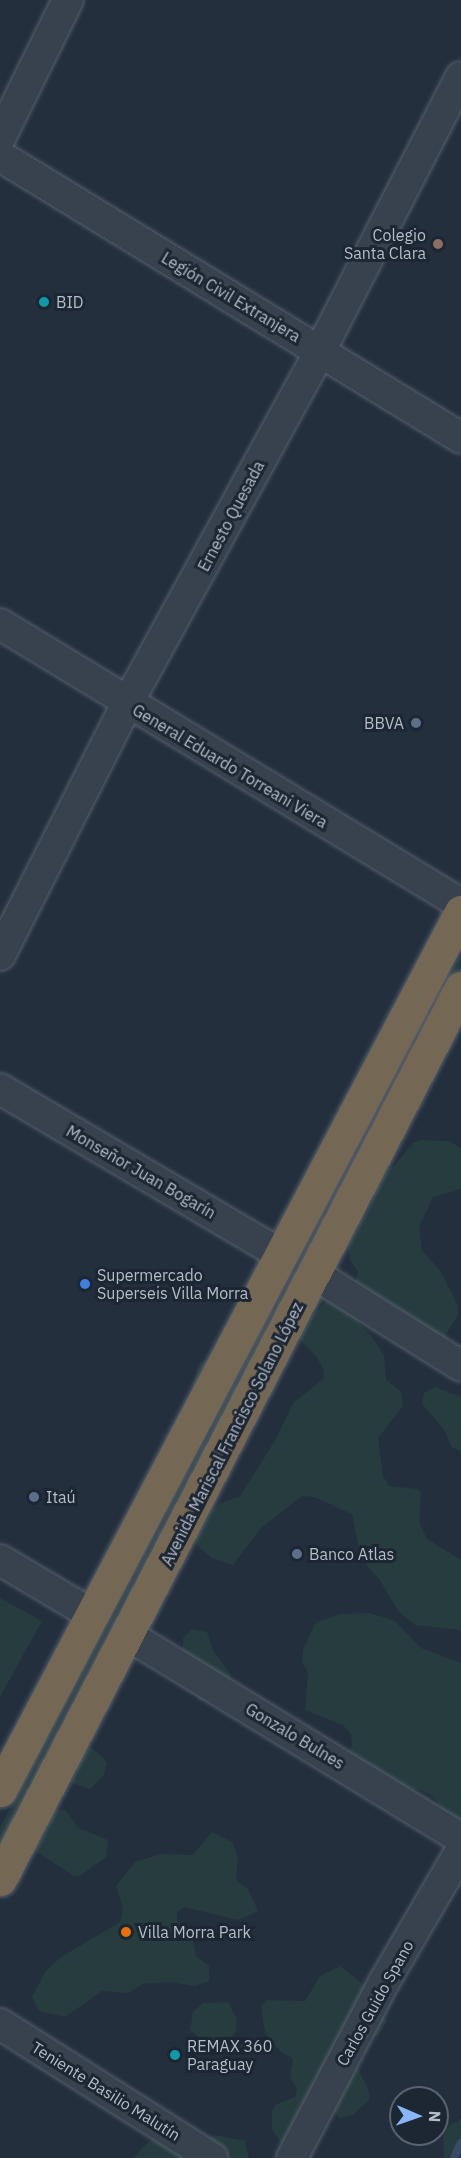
<!DOCTYPE html>
<html>
<head>
<meta charset="utf-8">
<style>
  body { margin:0 }
  #map { position:relative; width:461px; height:2158px; overflow:hidden; background:#242f3e; font-family:"IBM Plex Sans",sans-serif }
  div>[style] { position:absolute }
  [style*='--x'] { left:calc(var(--x)*1px); top:calc(var(--y)*1px); width:calc(var(--w)*1px); rotate:calc(var(--a)*1deg) }
  .green>* { inset:0; background:#263c3f }
  .stream>* { height:8px; margin:-4px; padding:0 4px; transform-origin:4px; border-radius:4px; background:#394c67 }
  .roads { filter:drop-shadow(0 0 2px #565f6c) drop-shadow(0 0 2px #565f6c) }
  .minor>* { height:30px; margin:-15px; padding:0 15px; transform-origin:15px; border-radius:15px; background:#38414e }
  .highway>* { height:33px; margin:-16.5px; padding:0 16.5px; transform-origin:16.5px; border-radius:16.5px; background:#746855 }
  .dots>* { width:16px; height:16px; translate:-50% -50%; box-sizing:border-box; border:3px solid #1d2633; border-radius:50% }
  span { translate:-50% -50%; white-space:nowrap; text-align:center; line-height:1.15; -webkit-text-stroke:6px #1d2633; paint-order:stroke }
  .poi-label { font-size:16px; color:#b4bcc9 }
  .right { translate:-100% -50%; text-align:right }
  .left { translate:0 -50%; text-align:left }
  .street-label { font-size:16px; color:#b4bcc9 }
  .north { position:absolute; left:389px; top:2086px; width:60px; height:60px; box-sizing:border-box; background:#1d2633; border:2px solid #59626f; border-radius:50%; rotate:92deg; font-size:16px; font-weight:700; line-height:24px; text-align:center; color:#b4bcc9 }
  .north::after { content:''; display:block; margin:auto; width:21px; height:27px; background:#8ab4f8; clip-path:polygon(50% 0,100% 100%,50% 72%,0 100%) }
</style>
</head>
<body>
<div id="map">
  <div class="green">
    <div style="clip-path:polygon(461px 953px,461px 973px,0 1847px,0 1827px,122px 1597px,105px 1600px,150px 1543px,167px 1512px,154px 1513px,185px 1450px,195px 1458px,212px 1428px,205px 1427px,193px 1386px,198px 1365px,216px 1353px,263px 1307px,275px 1309px)"></div>
    <div style="clip-path:polygon(422px 1140px,449px 1141px,461px 1148px,461px 1189px,433px 1197px,419px 1227px,422px 1250px,441px 1272px,458px 1305px,458px 1315px,434px 1354px,354px 1287px,358px 1272px,350px 1260px,348px 1243px,349px 1235px,366px 1216px,384px 1169px,393px 1167px,413px 1143px)"></div>
    <div style="clip-path:polygon(329px 1299px,348px 1310px,372px 1337px,384px 1355px,386px 1380px,401px 1391px,403px 1406px,378px 1438px,383px 1476px,389px 1486px,418px 1489px,421px 1494px,419px 1522px,427px 1539px,461px 1560px,461px 1630px,415px 1625px,399px 1612px,379px 1579px,361px 1559px,352px 1514px,314px 1497px,302px 1496px,261px 1528px,233px 1565px,212px 1558px,194px 1543px,200px 1521px,219px 1504px,240px 1496px,276px 1439px,293px 1403px,323px 1379px,324px 1371px,317px 1357px,300px 1340px,300px 1327px)"></div>
    <div style="clip-path:polygon(435px 1387px,461px 1397px,461px 1452px,451px 1446px,444px 1429px,422px 1404px,424px 1393px)"></div>
    <div style="clip-path:polygon(0 1598px,42px 1621px,0 1697px)"></div>
    <div style="clip-path:polygon(369px 1613px,395px 1621px,421px 1648px,461px 1663px,461px 1849px,440px 1824px,441px 1807px,433px 1796px,421px 1790px,384px 1793px,342px 1770px,352px 1745px,351px 1734px,343px 1725px,305px 1710px,308px 1673px,302px 1662px,303px 1650px,315px 1623px,340px 1614px)"></div>
    <div style="clip-path:polygon(192px 1629px,207px 1632px,213px 1650px,231px 1675px,224px 1694px,203px 1701px,198px 1700px,183px 1653px,183px 1638px)"></div>
    <div style="clip-path:polygon(87px 1743px,107px 1762px,104px 1775px,90px 1789px,68px 1782px)"></div>
    <div style="clip-path:polygon(57px 1810px,65px 1810px,79px 1828px,108px 1840px,106px 1857px,80px 1876px,74px 1876px,31px 1848px,49px 1814px)"></div>
    <div style="clip-path:polygon(212px 1832px,232px 1842px,238px 1857px,236px 1880px,248px 1889px,258px 1911px,238px 1920px,184px 1907px,177px 1912px,177px 1920px,193px 1941px,196px 1956px,209px 1966px,209px 1981px,195px 1986px,170px 1982px,142px 1984px,129px 1993px,102px 1991px,65px 2017px,39px 2011px,32px 1997px,45px 1972px,61px 1957px,120px 1922px,123px 1908px,116px 1886px,135px 1862px,160px 1854px,193px 1855px)"></div>
    <div style="clip-path:polygon(340px 1966px,368px 1988px,387px 2021px,379px 2035px,364px 2040px,351px 2053px,369px 2092px,369px 2100px,353px 2115px,339px 2118px,336px 2113px,322px 2114px,288px 2144px,280px 2142px,272px 2129px,272px 2111px,275px 2105px,295px 2097px,297px 2088px,290px 2077px,293px 2059px,281px 2052px,265px 2033px,261px 2006px,266px 2000px,305px 2001px,320px 1976px)"></div>
    <div style="clip-path:polygon(228px 2002px,237px 2019px,236px 2031px,228px 2043px,223px 2047px,206px 2044px,190px 2030px,193px 2012px,203px 2003px)"></div>
    <div style="clip-path:polygon(461px 2119px,461px 2158px,444px 2158px,443px 2130px)"></div>
    <div style="clip-path:polygon(216px 2135px,245px 2141px,249px 2158px,196px 2158px,204px 2139px)"></div>
    <div style="clip-path:polygon(159px 2137px,192px 2158px,133px 2158px,147px 2143px)"></div>
  </div>
  <div class="stream">
    <div style="--x:454;--y:2158;--w:17;--a:-66"></div>
  </div>
  <div class="roads">
    <div class="minor">
      <div style="--x:0;--y:138;--w:154;--a:-63.8"></div>
      <div style="--x:0;--y:156;--w:540;--a:31.45"></div>
      <div style="--x:0;--y:624;--w:539;--a:31.27"></div>
      <div style="--x:0;--y:955;--w:281;--a:-63.2"></div>
      <div style="--x:127;--y:704;--w:402;--a:-61.3"></div>
      <div style="--x:320;--y:351;--w:308;--a:-62.8"></div>
      <div style="--x:0;--y:1089;--w:327;--a:30.5"></div>
      <div style="--x:314;--y:1274;--w:173;--a:32"></div>
      <div style="--x:0;--y:1560;--w:108;--a:30.6"></div>
      <div style="--x:128;--y:1635;--w:390;--a:31.4"></div>
      <div style="--x:0;--y:2024;--w:251;--a:32.3"></div>
      <div style="--x:292;--y:2158;--w:199;--a:-62.4"></div>
      <div style="--x:384;--y:1982;--w:153;--a:-59.7"></div>
    </div>
    <div class="highway">
      <div style="--x:0;--y:1790;--w:992;--a:-62.3"></div>
      <div style="--x:0;--y:1879;--w:1003;--a:-62.64"></div>
    </div>
  </div>
  <div class="dots">
    <div style="left:438px;top:244px;background:#8d6e63"></div>
    <div style="left:44px;top:302px;background:#0f9aa8"></div>
    <div style="left:416px;top:723px;background:#5c6f8a"></div>
    <div style="left:85px;top:1284px;background:#3f7fe0"></div>
    <div style="left:34px;top:1497px;background:#5c6f8a"></div>
    <div style="left:297px;top:1554px;background:#5c6f8a"></div>
    <div style="left:126px;top:1932px;background:#e8710a"></div>
    <div style="left:175px;top:2055px;background:#0f9aa8"></div>
  </div>
  <div class="poi-label">
    <span class="right" style="left:426px;top:244px">Colegio<br>Santa Clara</span>
    <span class="left" style="left:56px;top:302px">BID</span>
    <span class="right" style="left:404px;top:723px">BBVA</span>
    <span class="left" style="left:97px;top:1284px">Supermercado<br>Superseis Villa Morra</span>
    <span class="left" style="left:46px;top:1497px">Itaú</span>
    <span class="left" style="left:309px;top:1554px">Banco Atlas</span>
    <span class="left" style="left:138px;top:1932px">Villa Morra Park</span>
    <span class="left" style="left:187px;top:2055px">REMAX 360<br>Paraguay</span>
  </div>
  <div class="street-label">
    <span style="left:231px;top:297px;rotate:31deg">Legión Civil Extranjera</span>
    <span style="left:231px;top:516px;rotate:-62deg">Ernesto Quesada</span>
    <span style="left:230px;top:766px;rotate:31deg">General Eduardo Torreani Viera</span>
    <span style="left:141px;top:1172px;rotate:30deg">Monseñor Juan Bogarín</span>
    <span style="left:232px;top:1434px;rotate:-63deg">Avenida Mariscal Francisco Solano López</span>
    <span style="left:295px;top:1736px;rotate:31deg">Gonzalo Bulnes</span>
    <span style="left:375px;top:2003px;rotate:-61deg">Carlos Guido Spano</span>
    <span style="left:106px;top:2091px;rotate:32deg">Teniente Basilio Malutín</span>
  </div>
  <div class="north">N</div>
</div>
</body>
</html>
